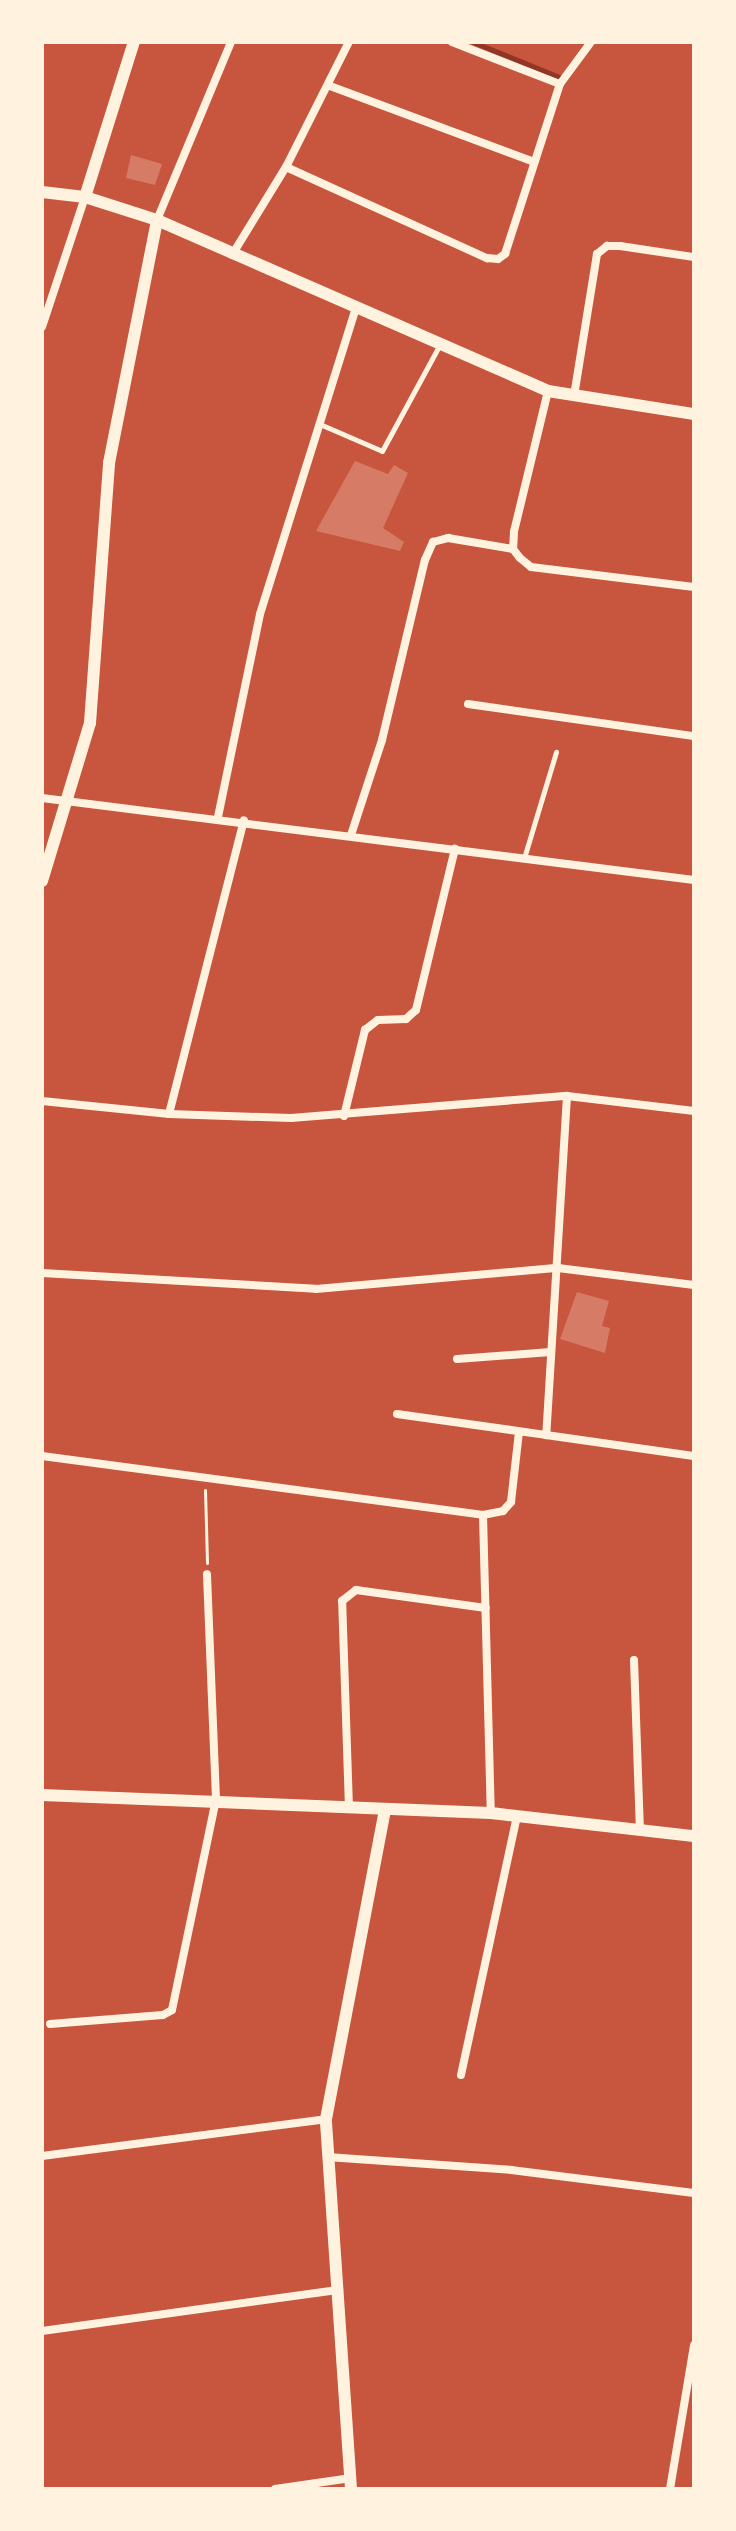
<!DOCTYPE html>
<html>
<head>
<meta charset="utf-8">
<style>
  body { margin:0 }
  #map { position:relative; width:736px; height:2531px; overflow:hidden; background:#c8553d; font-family:"Source Sans 3",sans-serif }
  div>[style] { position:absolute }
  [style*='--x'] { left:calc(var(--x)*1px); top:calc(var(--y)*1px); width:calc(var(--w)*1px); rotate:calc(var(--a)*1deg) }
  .stream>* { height:5px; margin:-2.5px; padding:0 2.5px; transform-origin:2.5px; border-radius:2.5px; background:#8f3625 }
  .building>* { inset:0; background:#d67c66 }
  .path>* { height:3px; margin:-1.5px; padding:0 1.5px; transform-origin:1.5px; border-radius:1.5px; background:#fff3e0 }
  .service>* { height:5px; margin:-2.5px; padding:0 2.5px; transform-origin:2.5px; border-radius:2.5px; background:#fff3e0 }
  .minor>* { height:8px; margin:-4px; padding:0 4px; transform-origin:4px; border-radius:4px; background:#fff3e0 }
  .tertiary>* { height:12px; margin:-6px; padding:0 6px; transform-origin:6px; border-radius:6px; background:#fff3e0 }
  span { translate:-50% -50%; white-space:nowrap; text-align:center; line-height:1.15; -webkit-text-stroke:7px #fff3e0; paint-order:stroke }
  .frame { position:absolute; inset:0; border:44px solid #fff3e0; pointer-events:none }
</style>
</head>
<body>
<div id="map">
  <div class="stream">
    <div style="--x:473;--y:42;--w:93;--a:22.1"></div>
  </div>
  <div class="building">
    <div style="clip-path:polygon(131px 155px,162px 164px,155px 185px,126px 178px)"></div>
    <div style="clip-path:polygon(355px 461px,388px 474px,394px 465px,408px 473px,383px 528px,404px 542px,400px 551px,316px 531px)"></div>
    <div style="clip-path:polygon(577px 1292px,609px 1301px,602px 1326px,610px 1328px,605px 1353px,560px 1339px)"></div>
  </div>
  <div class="path">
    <div style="--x:205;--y:1490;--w:73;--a:88.4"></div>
  </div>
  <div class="service">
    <div style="--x:322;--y:425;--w:65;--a:23.4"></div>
    <div style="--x:382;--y:451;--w:122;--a:-61.5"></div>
    <div style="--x:524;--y:858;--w:111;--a:-73.2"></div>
  </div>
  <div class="minor">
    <div style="--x:452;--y:42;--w:116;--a:21.3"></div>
    <div style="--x:330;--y:86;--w:218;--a:20.4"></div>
    <div style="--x:286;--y:167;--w:221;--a:24.4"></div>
    <div style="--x:487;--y:258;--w:11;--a:5"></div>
    <div style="--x:498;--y:259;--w:9;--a:-36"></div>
    <div style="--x:505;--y:254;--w:179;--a:-72.1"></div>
    <div style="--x:560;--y:84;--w:52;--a:-53.6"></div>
    <div style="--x:157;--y:220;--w:193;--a:-67.4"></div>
    <div style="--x:232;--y:255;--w:103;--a:-58.5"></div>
    <div style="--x:286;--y:167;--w:140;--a:-63.3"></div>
    <div style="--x:42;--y:327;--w:137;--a:-71.7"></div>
    <div style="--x:548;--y:391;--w:145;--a:103.6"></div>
    <div style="--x:514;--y:532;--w:17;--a:93"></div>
    <div style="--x:513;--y:549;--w:11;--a:52"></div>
    <div style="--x:520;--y:558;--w:14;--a:39"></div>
    <div style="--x:531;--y:567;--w:164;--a:7"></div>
    <div style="--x:574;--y:396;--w:144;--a:-80.8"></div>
    <div style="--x:597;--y:254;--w:13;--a:-39"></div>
    <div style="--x:607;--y:246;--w:13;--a:0"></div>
    <div style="--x:620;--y:246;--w:75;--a:8.5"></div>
    <div style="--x:468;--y:704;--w:228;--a:8.1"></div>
    <div style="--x:42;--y:798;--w:657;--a:7.17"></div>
    <div style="--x:218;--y:817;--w:207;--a:-78.3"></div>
    <div style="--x:260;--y:614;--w:321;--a:-72.6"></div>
    <div style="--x:351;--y:835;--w:100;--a:-71.9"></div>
    <div style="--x:382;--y:740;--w:185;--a:-76.6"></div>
    <div style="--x:425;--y:560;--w:20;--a:-66"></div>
    <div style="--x:433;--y:542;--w:16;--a:-15"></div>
    <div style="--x:448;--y:538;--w:66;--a:9.6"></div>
    <div style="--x:567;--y:1096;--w:340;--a:93.5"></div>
    <div style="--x:546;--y:1435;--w:149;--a:8.1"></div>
    <div style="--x:42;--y:1101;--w:128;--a:5.8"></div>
    <div style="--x:169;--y:1114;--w:122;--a:1.9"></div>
    <div style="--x:291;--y:1118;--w:277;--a:-4.6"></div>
    <div style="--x:567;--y:1096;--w:128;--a:6.7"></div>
    <div style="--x:169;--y:1114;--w:303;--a:-75.7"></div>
    <div style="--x:344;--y:1116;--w:89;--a:-76.3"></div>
    <div style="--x:365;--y:1030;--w:16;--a:-38"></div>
    <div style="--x:378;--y:1020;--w:28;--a:-2"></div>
    <div style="--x:406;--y:1019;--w:13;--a:-42"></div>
    <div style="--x:416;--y:1010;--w:166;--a:-76.4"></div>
    <div style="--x:42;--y:1273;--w:274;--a:3.3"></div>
    <div style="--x:316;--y:1289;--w:243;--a:-5"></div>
    <div style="--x:558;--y:1268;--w:137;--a:7.1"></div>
    <div style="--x:457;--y:1359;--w:94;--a:-4.3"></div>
    <div style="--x:397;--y:1414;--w:150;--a:8"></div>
    <div style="--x:42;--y:1456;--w:445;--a:7.6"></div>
    <div style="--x:483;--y:1515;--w:20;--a:-11"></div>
    <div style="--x:503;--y:1511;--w:12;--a:-48"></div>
    <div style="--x:511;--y:1502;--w:70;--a:-83.5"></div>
    <div style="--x:483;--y:1515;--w:298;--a:88.5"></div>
    <div style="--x:634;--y:1660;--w:170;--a:88"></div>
    <div style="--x:349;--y:1808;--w:207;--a:-91.9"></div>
    <div style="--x:342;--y:1601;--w:18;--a:-38"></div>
    <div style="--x:356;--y:1590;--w:131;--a:7.9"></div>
    <div style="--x:50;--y:2024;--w:113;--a:-4.6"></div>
    <div style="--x:163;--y:2015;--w:10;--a:-29"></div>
    <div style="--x:172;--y:2010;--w:216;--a:-78.2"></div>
    <div style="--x:216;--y:1799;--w:225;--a:-92.3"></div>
    <div style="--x:461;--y:2075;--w:265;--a:-77.8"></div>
    <div style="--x:42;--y:2156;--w:286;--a:-7.4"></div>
    <div style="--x:327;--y:2157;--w:184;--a:4"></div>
    <div style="--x:511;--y:2170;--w:184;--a:7.2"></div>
    <div style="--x:42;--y:2331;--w:300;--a:-7.9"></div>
    <div style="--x:275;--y:2489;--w:77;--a:-8.2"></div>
    <div style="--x:670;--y:2489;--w:146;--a:-80.5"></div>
  </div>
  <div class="tertiary">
    <div style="--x:42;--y:192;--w:43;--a:6.6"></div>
    <div style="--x:85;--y:197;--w:76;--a:17.7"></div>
    <div style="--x:157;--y:220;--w:427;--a:23.6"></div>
    <div style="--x:548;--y:391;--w:148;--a:9"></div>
    <div style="--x:85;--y:197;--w:163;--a:-72.5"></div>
    <div style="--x:42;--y:881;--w:165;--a:-73.1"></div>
    <div style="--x:90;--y:723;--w:261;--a:-85.8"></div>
    <div style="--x:109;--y:463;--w:248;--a:-78.8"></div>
    <div style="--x:42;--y:1795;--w:449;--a:2.3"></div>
    <div style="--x:491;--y:1813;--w:204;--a:6.5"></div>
    <div style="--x:351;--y:2489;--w:371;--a:-93.9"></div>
    <div style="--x:326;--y:2119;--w:314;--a:-79.2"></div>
  </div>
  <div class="frame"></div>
</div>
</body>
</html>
